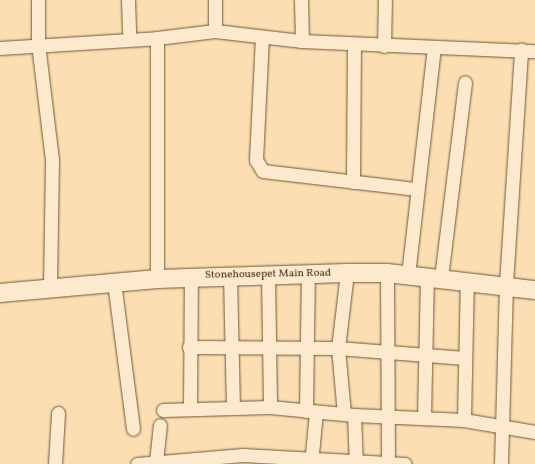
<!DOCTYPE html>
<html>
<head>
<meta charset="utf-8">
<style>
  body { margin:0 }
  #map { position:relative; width:535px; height:464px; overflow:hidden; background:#fcdeb3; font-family:Vollkorn,serif }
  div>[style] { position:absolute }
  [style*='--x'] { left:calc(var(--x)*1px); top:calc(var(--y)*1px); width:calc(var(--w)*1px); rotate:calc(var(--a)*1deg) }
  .roads { filter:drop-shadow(0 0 1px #6f5835) drop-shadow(0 0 1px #6f5835) }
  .street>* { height:13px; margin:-6.5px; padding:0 6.5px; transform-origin:6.5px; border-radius:6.5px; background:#fdeace }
  .secondary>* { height:18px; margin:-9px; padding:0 9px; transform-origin:9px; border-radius:9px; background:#fdeace }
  span { translate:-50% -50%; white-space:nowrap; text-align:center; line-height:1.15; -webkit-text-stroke:3.5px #fdeace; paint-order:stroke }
  .street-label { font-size:11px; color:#402b0b }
</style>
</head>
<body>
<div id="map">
  <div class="roads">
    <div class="street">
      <div style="--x:38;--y:0;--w:44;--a:90"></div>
      <div style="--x:38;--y:44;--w:117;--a:83.1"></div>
      <div style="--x:52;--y:160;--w:127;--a:90.9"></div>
      <div style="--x:128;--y:0;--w:37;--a:88"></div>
      <div style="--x:215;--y:0;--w:31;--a:90"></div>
      <div style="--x:262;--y:37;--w:123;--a:92.8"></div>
      <div style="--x:256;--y:160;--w:13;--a:58"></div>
      <div style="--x:263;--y:171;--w:155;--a:6.7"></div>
      <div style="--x:157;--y:38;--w:58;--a:-6.9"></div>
      <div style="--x:215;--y:31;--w:88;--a:6.6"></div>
      <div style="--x:302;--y:41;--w:41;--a:-91.4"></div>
      <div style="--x:302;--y:41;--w:233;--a:2.5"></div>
      <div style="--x:384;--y:46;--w:46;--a:-88.8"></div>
      <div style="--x:0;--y:48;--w:157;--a:-3.6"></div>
      <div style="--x:157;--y:38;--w:241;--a:90"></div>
      <div style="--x:353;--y:182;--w:136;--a:-89.6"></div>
      <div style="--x:387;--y:273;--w:191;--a:89.7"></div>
      <div style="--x:408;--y:275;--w:229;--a:-83.5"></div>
      <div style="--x:230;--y:276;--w:131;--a:88.7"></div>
      <div style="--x:268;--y:276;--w:131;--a:89.1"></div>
      <div style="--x:441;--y:278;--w:197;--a:-83"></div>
      <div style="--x:114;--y:282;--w:148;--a:82.6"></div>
      <div style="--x:189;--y:347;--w:149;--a:0.4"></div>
      <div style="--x:338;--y:348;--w:127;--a:4.5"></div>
      <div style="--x:190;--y:409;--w:132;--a:-89.6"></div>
      <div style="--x:163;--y:410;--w:107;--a:-1.6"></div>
      <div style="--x:270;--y:407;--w:84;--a:5.4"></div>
      <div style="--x:354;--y:415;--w:110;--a:2.6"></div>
      <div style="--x:464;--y:420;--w:72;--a:9.6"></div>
      <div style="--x:306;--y:411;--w:137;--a:-89.2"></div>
      <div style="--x:344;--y:414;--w:66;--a:-95.2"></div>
      <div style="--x:338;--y:348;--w:76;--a:-83.2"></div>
      <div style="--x:354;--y:415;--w:49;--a:87.7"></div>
      <div style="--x:424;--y:418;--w:141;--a:-88.8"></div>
      <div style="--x:464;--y:420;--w:139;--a:-88.8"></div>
      <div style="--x:156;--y:462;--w:37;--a:-84"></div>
      <div style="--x:55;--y:464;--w:51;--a:-86.6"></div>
      <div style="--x:137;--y:464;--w:106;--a:-4.9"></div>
      <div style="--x:243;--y:455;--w:162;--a:3.2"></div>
      <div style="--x:311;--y:464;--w:52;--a:-84.5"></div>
      <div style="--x:501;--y:464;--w:180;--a:-88.4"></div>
      <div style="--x:506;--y:284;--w:235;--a:-86.3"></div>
    </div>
    <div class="secondary">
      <div style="--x:0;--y:293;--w:158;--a:-5.1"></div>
      <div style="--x:157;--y:279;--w:190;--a:-1.8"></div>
      <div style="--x:347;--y:273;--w:40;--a:0"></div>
      <div style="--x:387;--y:273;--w:149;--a:6.6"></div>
    </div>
  </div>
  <div class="street-label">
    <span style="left:268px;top:275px;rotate:-1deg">Stonehousepet Main Road</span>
  </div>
</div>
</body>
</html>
